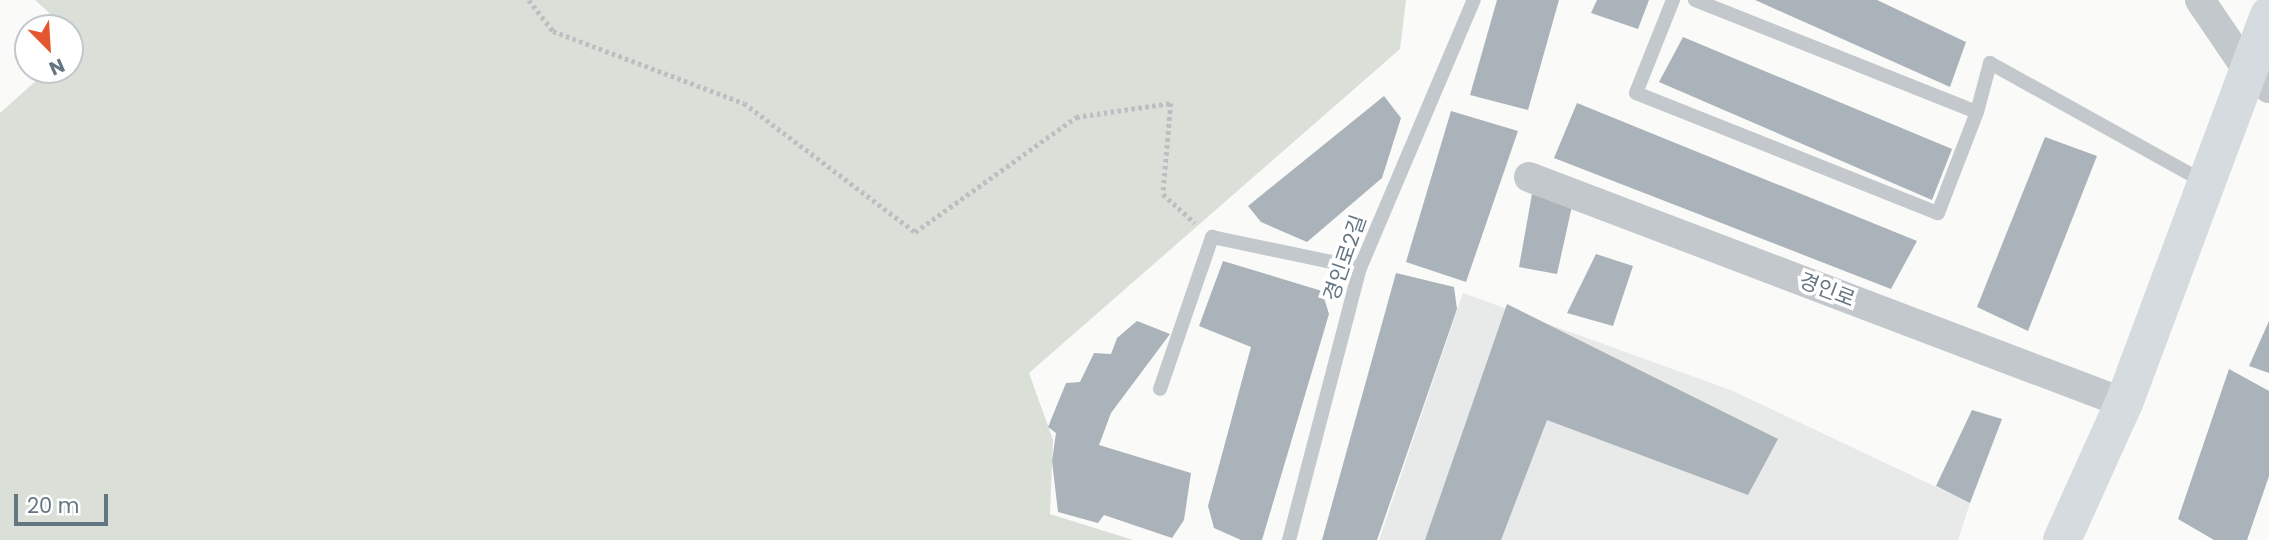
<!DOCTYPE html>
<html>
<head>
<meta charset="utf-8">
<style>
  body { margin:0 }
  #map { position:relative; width:2269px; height:540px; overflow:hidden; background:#fafaf8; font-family:Poppins,"Noto Sans KR",sans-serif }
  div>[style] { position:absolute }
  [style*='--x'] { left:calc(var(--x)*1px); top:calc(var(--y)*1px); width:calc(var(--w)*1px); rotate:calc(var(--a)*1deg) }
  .built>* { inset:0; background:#e8e9e9 }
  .green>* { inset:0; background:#dadfd7 }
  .building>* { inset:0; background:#aab3b9 }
  .path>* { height:4.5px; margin-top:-2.25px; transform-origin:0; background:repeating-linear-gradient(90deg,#bbbfc2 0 3.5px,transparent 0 7px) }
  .lane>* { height:14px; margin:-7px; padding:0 7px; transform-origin:7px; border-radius:7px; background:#c3c8cc }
  .street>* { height:30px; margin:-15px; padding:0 15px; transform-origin:15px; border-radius:15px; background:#c3c8cc }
  .primary>* { height:38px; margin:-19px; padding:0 19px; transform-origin:19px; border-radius:19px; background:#d6dbdf }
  span { translate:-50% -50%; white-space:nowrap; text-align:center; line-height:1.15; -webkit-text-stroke:7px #fff; paint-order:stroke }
  .street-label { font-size:21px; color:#657683 }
  .north { position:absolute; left:14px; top:14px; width:70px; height:70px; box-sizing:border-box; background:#fff; border:2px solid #c1c8cd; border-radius:50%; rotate:156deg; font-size:19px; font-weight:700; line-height:28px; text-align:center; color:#657683 }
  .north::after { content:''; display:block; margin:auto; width:24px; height:32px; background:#e4572e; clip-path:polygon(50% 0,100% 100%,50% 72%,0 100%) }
  .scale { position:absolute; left:14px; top:494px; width:94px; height:32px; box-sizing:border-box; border:4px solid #657683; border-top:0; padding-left:9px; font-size:21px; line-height:24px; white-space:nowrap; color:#657683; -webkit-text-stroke:5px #fff; paint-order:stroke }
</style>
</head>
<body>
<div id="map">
  <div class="built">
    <div style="clip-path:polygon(1463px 293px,1733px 391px,1970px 503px,1958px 540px,1379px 540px)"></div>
  </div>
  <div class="green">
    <div style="clip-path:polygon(35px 0,1406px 0,1400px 49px,1029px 373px,1053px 440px,1050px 514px,1133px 540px,0 540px,0 113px,48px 70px,70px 70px,70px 50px,80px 41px)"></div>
  </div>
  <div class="building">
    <div style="clip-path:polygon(1497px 0,1559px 0,1528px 110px,1470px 95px)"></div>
    <div style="clip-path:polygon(1597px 0,1649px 0,1638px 29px,1591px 13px)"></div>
    <div style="clip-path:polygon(1755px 0,1877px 0,1966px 42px,1950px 87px)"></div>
    <div style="clip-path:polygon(1683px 37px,1952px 149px,1932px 200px,1659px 82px)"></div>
    <div style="clip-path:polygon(1384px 96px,1401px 118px,1382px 178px,1307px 242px,1261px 222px,1248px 206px)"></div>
    <div style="clip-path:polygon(1577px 103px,1917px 241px,1891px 289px,1554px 158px)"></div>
    <div style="clip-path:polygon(1451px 111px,1518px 131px,1466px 282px,1406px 262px)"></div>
    <div style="clip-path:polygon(2045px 137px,2097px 156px,2028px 331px,1977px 307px)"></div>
    <div style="clip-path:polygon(1532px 194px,1572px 206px,1557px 274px,1519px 267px)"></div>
    <div style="clip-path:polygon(1596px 254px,1633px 266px,1613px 326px,1567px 313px)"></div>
    <div style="clip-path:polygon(1223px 261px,1322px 291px,1329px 314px,1262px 540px,1241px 540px,1214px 528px,1208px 506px,1251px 347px,1199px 326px)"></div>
    <div style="clip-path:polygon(1396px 273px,1454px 287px,1457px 309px,1377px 540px,1322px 540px)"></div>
    <div style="clip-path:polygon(1507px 304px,1778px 439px,1748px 495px,1547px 420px,1501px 540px,1425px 540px)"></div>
    <div style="clip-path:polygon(1137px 321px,1170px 334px,1111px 413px,1099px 445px,1191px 473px,1184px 520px,1172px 538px,1104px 515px,1098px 523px,1058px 512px,1052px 461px,1056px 433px,1048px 427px,1066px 383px,1080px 382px,1094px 353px,1111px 354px,1117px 338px)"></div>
    <div style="clip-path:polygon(2269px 321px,2269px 373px,2249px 366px)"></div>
    <div style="clip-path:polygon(2229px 369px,2269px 391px,2269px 476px,2247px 540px,2214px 540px,2178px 519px)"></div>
    <div style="clip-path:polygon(1972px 410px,2002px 419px,1970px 503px,1936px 486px)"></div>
  </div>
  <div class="path">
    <div style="--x:529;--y:0;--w:39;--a:52"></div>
    <div style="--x:553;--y:31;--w:204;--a:20.7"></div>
    <div style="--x:744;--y:103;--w:214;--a:37"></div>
    <div style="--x:915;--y:232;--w:198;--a:-35.5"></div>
    <div style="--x:1076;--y:117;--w:96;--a:-8.4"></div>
    <div style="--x:1171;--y:103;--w:91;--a:95"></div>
    <div style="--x:1163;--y:194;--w:43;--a:42.2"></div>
  </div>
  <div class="lane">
    <div style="--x:1673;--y:0;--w:100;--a:111.7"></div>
    <div style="--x:1636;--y:93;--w:325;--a:21.7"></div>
    <div style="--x:1938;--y:213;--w:108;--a:-68.9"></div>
    <div style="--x:1977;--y:112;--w:51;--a:-75.1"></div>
    <div style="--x:1990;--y:63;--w:246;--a:29"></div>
    <div style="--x:1695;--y:0;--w:303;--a:21.7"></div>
    <div style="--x:1160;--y:389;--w:161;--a:-71.1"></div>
    <div style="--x:1212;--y:237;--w:151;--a:11.8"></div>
    <div style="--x:1289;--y:540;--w:281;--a:-75.4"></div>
    <div style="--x:1360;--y:268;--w:291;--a:-67"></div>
  </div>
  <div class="street">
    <div style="--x:2200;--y:0;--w:86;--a:55.9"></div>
    <div style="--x:2248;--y:71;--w:27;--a:39"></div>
    <div style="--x:1529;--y:177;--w:636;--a:20.8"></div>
  </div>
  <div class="primary">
    <div style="--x:2062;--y:540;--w:150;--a:-65.7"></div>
    <div style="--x:2124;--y:403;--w:414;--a:-69.5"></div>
  </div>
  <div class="street-label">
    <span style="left:1345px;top:258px;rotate:-71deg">경인로2길</span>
    <span style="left:1827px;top:290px;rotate:21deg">경인로</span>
  </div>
  <div class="north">N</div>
  <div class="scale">20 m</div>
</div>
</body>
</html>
